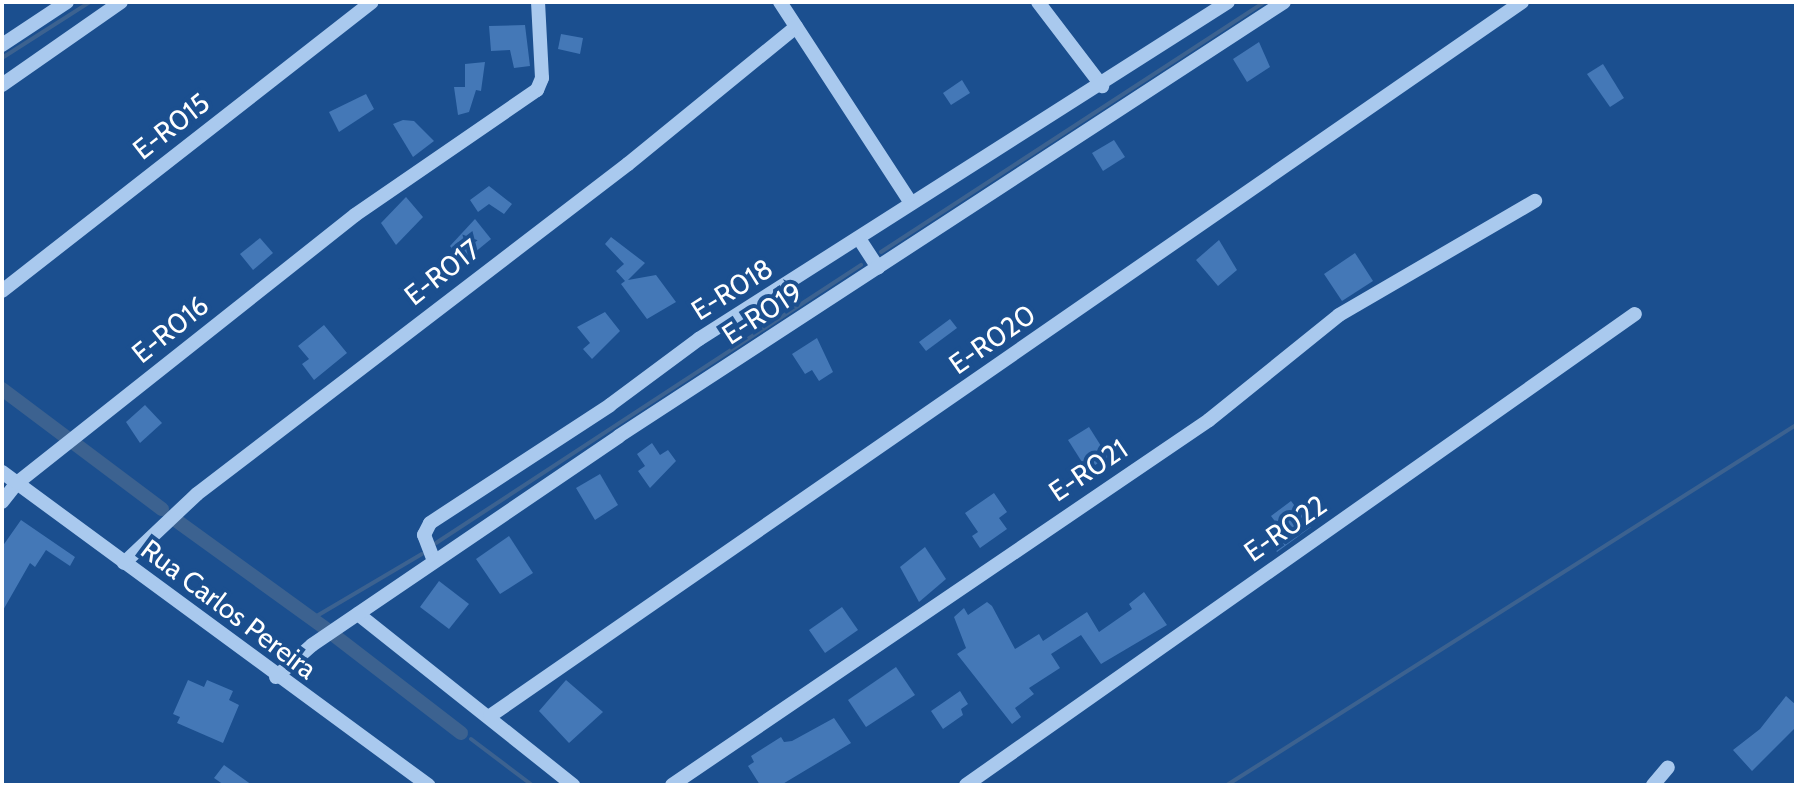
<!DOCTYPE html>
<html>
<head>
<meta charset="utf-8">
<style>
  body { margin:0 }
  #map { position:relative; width:1798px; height:787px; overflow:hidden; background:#1b4f8f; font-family:Cabin,sans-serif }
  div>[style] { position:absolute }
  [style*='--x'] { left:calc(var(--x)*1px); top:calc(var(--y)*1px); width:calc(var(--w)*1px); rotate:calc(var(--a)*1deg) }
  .stream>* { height:4px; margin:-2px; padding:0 2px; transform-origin:2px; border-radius:2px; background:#3c6290 }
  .canal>* { height:14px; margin:-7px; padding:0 7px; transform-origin:7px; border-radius:7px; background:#3c6290 }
  .building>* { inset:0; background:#4478b7 }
  .minor>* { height:14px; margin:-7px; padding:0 7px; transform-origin:7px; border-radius:7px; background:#a9c9ee }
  span { translate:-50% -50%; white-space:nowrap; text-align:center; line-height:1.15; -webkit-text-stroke:8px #1b4f8f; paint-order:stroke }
  .street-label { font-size:28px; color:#fff }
  .frame { position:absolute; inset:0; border:4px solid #fff; pointer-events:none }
</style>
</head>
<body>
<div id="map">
  <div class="stream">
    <div style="--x:2;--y:58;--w:104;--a:-32.5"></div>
    <div style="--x:881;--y:252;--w:458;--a:-33.1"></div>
    <div style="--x:436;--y:543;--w:508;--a:-33.19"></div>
    <div style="--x:315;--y:617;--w:124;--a:-30.5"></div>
    <div style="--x:471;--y:739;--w:76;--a:37"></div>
    <div style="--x:1227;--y:785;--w:673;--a:-32.32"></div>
  </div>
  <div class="canal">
    <div style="--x:2;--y:389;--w:200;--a:36.9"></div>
    <div style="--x:177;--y:521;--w:184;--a:35.9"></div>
    <div style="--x:335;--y:636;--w:159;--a:37.6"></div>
  </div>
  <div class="building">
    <div style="clip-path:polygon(525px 25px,530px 66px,514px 68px,510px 50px,491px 51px,489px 26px)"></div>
    <div style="clip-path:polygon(561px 34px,583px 38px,580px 54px,558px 49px)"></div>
    <div style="clip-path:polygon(1259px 42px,1270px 67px,1247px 82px,1233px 59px)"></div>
    <div style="clip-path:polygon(485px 62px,481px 91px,476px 90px,469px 112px,458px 115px,454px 87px,465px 87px,465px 64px)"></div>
    <div style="clip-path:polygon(1603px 64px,1624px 98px,1610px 107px,1587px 74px)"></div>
    <div style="clip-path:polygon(962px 80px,970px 93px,951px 105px,943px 93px)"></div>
    <div style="clip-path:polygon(366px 94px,374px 109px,339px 132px,329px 112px)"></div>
    <div style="clip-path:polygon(403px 120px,414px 121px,434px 141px,413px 157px,393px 124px)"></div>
    <div style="clip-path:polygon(1114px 140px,1125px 157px,1103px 171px,1092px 153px)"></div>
    <div style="clip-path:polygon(489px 186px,512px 204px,504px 214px,489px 204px,478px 212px,470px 200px)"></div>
    <div style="clip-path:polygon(406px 197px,423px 217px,396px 245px,381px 223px)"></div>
    <div style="clip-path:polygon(475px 219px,491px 239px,463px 262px,450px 246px)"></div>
    <div style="clip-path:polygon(611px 237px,645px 263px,628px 280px,656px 275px,676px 302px,647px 319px,621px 284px,625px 281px,616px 271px,624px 264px,605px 244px)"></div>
    <div style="clip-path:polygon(260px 238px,273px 253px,253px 270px,240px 254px)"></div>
    <div style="clip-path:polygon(1219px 240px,1237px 270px,1218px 286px,1196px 260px)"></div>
    <div style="clip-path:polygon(1355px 253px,1373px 281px,1342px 301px,1324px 274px)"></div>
    <div style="clip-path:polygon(605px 312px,620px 331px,592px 359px,583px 349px,590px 343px,577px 327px)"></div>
    <div style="clip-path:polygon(950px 319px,957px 328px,926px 351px,919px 342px)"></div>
    <div style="clip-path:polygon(324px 325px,347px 353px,314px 380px,302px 364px,309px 359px,298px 346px)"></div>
    <div style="clip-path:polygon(817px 338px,833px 372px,819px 381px,812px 370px,805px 374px,792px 354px)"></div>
    <div style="clip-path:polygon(145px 405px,162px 423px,140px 443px,126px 422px)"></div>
    <div style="clip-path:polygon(1089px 427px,1108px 457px,1087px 470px,1068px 440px)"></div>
    <div style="clip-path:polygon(652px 443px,660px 455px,668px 450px,676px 461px,650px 488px,638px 471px,645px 466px,637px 454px)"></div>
    <div style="clip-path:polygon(600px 474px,618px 505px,595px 520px,576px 488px)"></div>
    <div style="clip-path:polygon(994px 493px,1007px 512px,999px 518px,1007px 529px,980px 548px,972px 536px,978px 532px,965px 513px)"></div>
    <div style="clip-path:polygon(1291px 501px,1311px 527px,1277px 552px,1267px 538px,1280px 528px,1271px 516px)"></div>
    <div style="clip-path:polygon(21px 520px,75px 557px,70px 566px,46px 550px,35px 567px,30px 563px,2px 612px,2px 547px)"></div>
    <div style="clip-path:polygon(509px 536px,533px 573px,500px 594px,476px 559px)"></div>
    <div style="clip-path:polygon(925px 547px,946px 579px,919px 602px,900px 567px)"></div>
    <div style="clip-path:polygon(439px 581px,469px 604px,449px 629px,420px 607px)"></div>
    <div style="clip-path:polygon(1144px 592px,1167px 625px,1101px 664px,1081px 635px,1051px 654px,1060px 668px,1029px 688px,1034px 694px,1015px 708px,1021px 717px,1012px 724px,957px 654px,966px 648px,954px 617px,964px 608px,968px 615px,987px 602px,992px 606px,1015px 649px,1039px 634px,1043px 641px,1087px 612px,1099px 632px,1132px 609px,1129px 604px)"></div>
    <div style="clip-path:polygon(842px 607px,858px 630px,825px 653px,809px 630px)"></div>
    <div style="clip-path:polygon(896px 667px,915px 695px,866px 727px,848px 700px)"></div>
    <div style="clip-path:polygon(188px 680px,204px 687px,207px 680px,233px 691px,229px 700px,239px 705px,223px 743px,177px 723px,180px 717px,173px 714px)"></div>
    <div style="clip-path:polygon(566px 680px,603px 712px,569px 743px,539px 711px)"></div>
    <div style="clip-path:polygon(960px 691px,968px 704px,961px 709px,963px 715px,943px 729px,931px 711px)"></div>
    <div style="clip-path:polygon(1786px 696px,1796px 705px,1796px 727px,1752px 771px,1733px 750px,1760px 729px)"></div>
    <div style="clip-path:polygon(834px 718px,851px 743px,781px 785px,760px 785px,748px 766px,754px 762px,751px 756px,781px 737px,784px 742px,792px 741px)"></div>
    <div style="clip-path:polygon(224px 765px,252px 785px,224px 785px,214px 778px)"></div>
  </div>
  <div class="minor">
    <div style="--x:780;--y:2;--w:240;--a:56.9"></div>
    <div style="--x:1038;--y:2;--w:106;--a:52.7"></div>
    <div style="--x:2;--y:45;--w:78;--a:-33.5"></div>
    <div style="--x:2;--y:85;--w:145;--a:-34.9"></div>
    <div style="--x:860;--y:240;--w:33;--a:57"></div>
    <div style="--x:2;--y:291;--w:469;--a:-38"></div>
    <div style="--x:2;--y:472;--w:529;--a:36.31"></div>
    <div style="--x:2;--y:502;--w:24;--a:-52"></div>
    <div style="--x:17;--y:483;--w:431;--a:-38.4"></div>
    <div style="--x:355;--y:215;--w:221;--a:-34.5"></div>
    <div style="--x:537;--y:90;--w:13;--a:-67"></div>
    <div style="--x:542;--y:78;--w:76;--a:-93"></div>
    <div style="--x:434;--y:561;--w:28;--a:-111"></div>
    <div style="--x:424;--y:535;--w:13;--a:-63"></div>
    <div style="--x:430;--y:523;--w:215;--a:-33.2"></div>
    <div style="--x:610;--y:405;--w:111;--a:-36.6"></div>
    <div style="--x:699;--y:339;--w:627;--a:-32.5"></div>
    <div style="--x:124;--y:563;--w:100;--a:-43.4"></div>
    <div style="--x:197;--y:494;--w:543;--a:-37.44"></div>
    <div style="--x:628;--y:164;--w:217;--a:-39.2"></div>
    <div style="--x:358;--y:614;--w:275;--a:38.5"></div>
    <div style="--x:276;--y:677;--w:48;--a:-41.6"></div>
    <div style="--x:312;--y:645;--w:371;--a:-34.2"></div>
    <div style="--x:619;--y:436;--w:794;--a:-33.13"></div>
    <div style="--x:490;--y:716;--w:1255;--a:-34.68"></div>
    <div style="--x:672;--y:785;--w:649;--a:-34.2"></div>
    <div style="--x:1209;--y:420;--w:167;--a:-38.9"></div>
    <div style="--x:1339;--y:315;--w:227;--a:-30.2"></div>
    <div style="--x:966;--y:785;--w:818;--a:-35.15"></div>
    <div style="--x:1653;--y:785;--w:23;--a:-50"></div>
  </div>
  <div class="street-label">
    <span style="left:171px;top:126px;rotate:-38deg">E-R015</span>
    <span style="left:442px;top:272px;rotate:-38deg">E-R017</span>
    <span style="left:732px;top:289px;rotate:-32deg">E-R018</span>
    <span style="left:762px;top:313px;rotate:-33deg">E-R019</span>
    <span style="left:170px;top:329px;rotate:-39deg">E-R016</span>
    <span style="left:992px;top:339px;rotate:-35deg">E-R020</span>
    <span style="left:1088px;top:470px;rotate:-34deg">E-R021</span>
    <span style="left:1285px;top:528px;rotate:-35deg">E-R022</span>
    <span style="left:229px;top:609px;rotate:37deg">Rua Carlos Pereira</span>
  </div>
  <div class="frame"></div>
</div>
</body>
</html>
